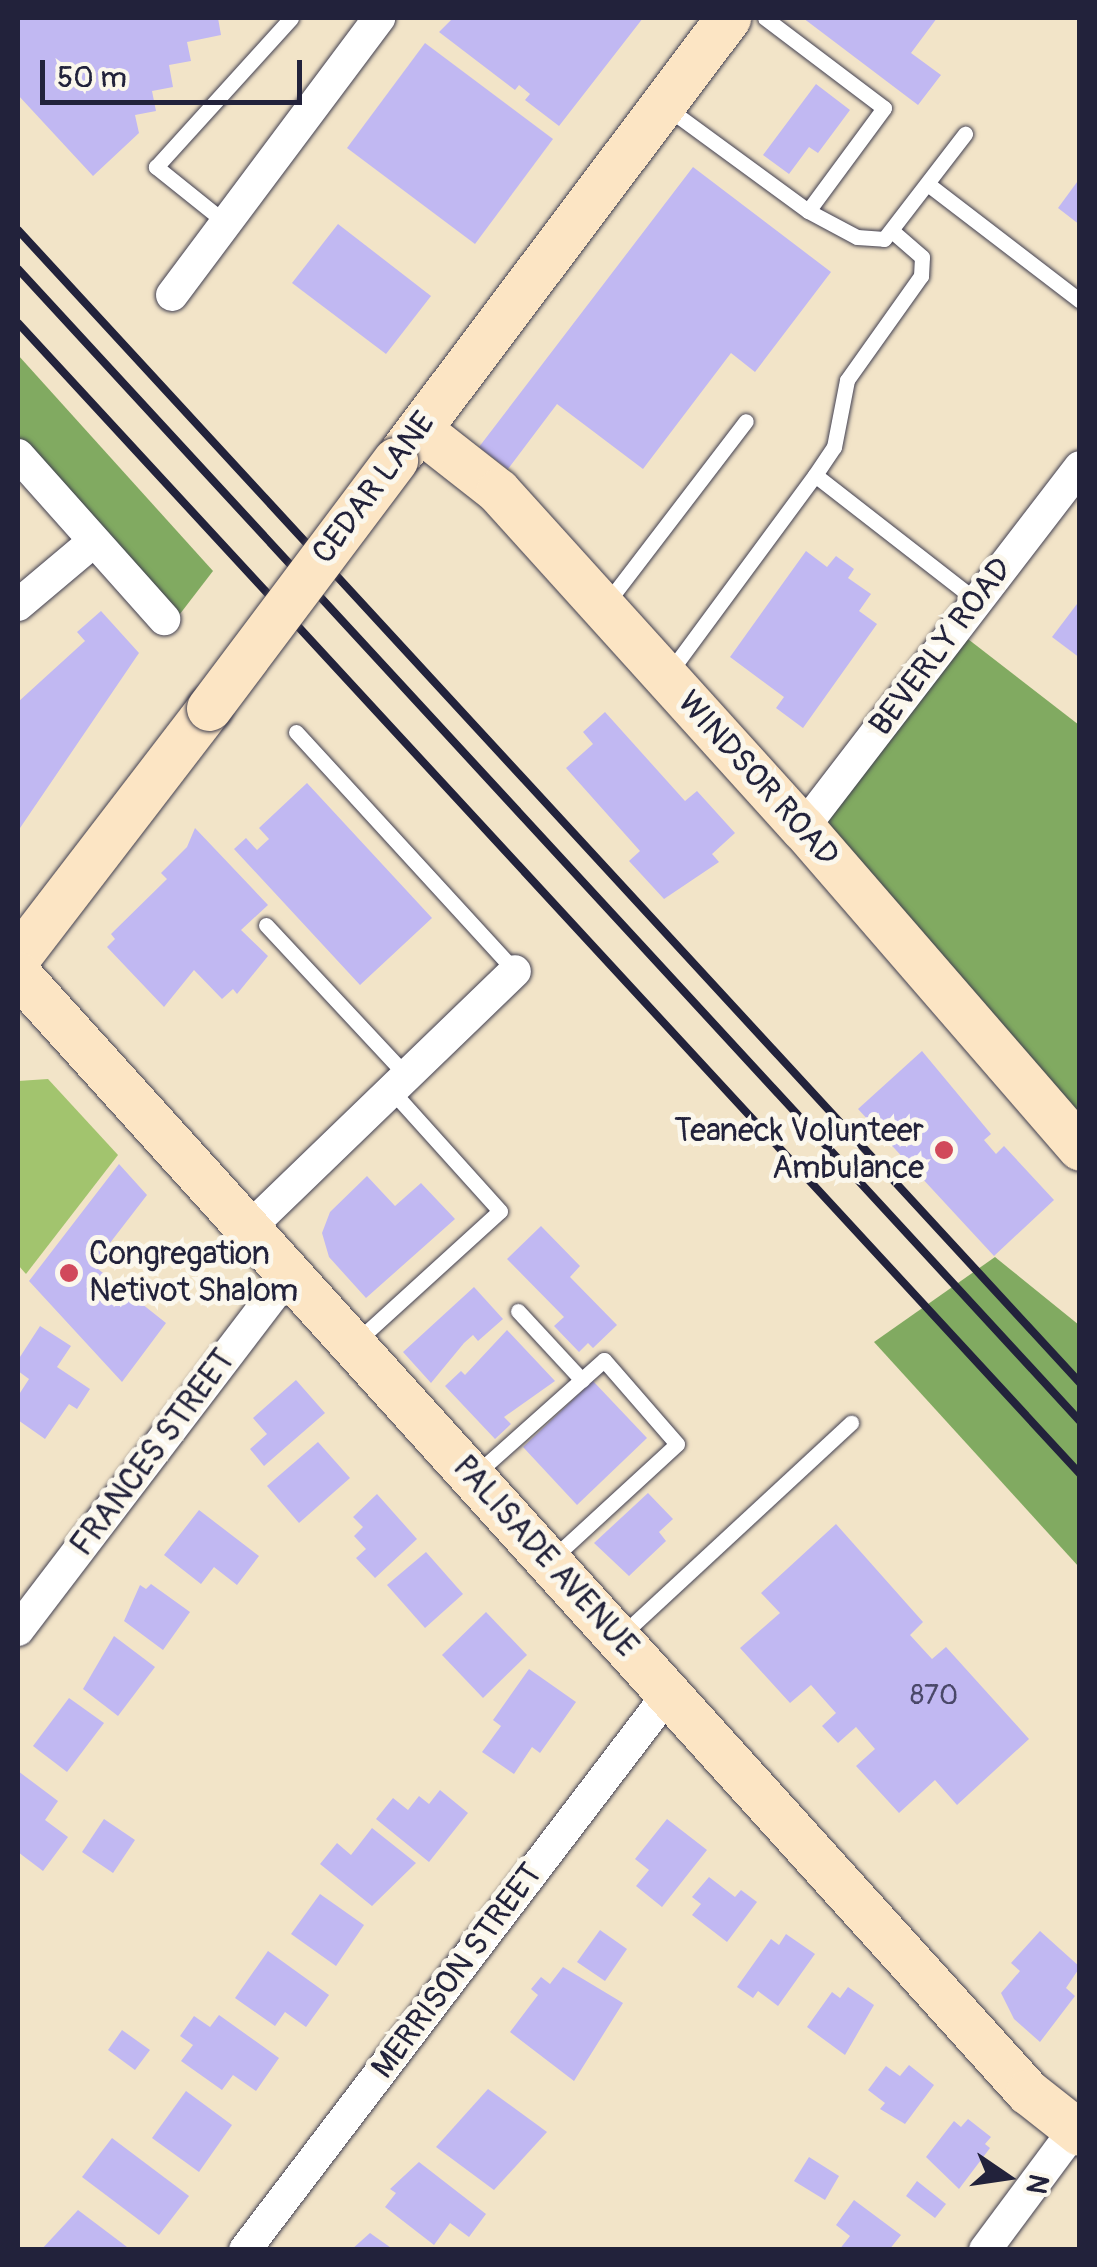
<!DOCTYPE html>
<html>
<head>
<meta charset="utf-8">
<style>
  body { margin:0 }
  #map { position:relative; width:1097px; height:2267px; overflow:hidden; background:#f2e4c8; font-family:Pangolin,sans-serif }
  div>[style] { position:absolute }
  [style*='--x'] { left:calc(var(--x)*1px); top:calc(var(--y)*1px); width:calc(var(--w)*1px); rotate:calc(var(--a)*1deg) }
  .green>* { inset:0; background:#a2c46e }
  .forest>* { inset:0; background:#81aa61 }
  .building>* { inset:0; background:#c1b8f2 }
  .roads { filter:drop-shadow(0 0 2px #413f50) drop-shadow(0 0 2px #413f50) }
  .lane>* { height:15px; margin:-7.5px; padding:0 7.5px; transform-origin:7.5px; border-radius:7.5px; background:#fff }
  .street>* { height:32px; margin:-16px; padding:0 16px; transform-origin:16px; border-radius:16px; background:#fff }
  .secondary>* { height:45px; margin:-22.5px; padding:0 22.5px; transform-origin:22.5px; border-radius:22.5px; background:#fce5c4 }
  .rail>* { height:8px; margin:-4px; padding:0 4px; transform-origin:4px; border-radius:4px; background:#22223b }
  .bridges { filter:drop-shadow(0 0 2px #413f50) drop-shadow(0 0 2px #413f50) }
  .secondary-bridge>* { height:45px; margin:-22.5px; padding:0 22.5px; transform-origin:22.5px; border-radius:22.5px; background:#fce5c4 }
  .dots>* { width:28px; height:28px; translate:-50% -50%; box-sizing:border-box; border:5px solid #fbf7ec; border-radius:50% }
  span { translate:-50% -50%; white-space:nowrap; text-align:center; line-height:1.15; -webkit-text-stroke:10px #fbf7ec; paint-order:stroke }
  .number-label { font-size:28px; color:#4a4869 }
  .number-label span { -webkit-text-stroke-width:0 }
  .street-label { font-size:32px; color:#22223b }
  .poi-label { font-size:32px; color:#22223b }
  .right { translate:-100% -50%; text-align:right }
  .left { translate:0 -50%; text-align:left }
  .frame { position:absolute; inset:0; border:20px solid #22223b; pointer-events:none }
  .north { position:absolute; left:957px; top:2127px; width:100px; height:100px; -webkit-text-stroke:8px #fbf7ec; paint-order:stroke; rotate:103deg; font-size:28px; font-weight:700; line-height:40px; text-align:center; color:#22223b }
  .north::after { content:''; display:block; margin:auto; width:35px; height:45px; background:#22223b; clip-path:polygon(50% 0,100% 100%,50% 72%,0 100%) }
  .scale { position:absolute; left:40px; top:60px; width:262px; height:45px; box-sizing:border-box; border:5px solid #22223b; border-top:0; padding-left:12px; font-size:30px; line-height:35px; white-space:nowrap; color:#22223b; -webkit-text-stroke:8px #fbf7ec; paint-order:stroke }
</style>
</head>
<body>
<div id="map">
  <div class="green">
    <div style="clip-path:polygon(48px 1079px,118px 1155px,26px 1274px,18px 1265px,18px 1081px)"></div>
  </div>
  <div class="forest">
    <div style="clip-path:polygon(18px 355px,213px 571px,173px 623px,18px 452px)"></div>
    <div style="clip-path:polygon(955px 629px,1079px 725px,1079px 1163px,803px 828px)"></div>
    <div style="clip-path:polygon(995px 1257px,1079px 1325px,1079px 1567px,874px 1342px)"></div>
  </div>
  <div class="building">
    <div style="clip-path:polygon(18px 18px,218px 18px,221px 35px,187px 42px,191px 61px,169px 65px,173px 87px,152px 91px,156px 111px,135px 115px,139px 133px,93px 176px,18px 95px)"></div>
    <div style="clip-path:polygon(453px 18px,643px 18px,559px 126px,525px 100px,530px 94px,519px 85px,515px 90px,439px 32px)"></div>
    <div style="clip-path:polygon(803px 18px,937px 18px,911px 53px,941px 75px,918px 105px)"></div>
    <div style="clip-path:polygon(425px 43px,553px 139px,475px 244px,347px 148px)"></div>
    <div style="clip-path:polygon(816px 84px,850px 110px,818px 153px,809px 147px,789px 174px,763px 155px)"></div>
    <div style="clip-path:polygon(693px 167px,831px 272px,755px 372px,731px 353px,643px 469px,557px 404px,508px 469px,479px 447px)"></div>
    <div style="clip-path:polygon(1080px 178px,1080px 225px,1058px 208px)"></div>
    <div style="clip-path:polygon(338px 224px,431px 296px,386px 354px,292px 283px)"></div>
    <div style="clip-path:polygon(806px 551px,827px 567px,836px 556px,854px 569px,848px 578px,871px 594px,859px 611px,877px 624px,803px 728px,776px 708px,784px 697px,730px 657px)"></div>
    <div style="clip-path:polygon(1080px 600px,1080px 658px,1052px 637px)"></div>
    <div style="clip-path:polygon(101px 611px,139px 653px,18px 831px,18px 702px,85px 641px,77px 632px)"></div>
    <div style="clip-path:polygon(605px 712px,685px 801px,697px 791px,735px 833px,712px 854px,719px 862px,664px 899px,629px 861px,640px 851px,566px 768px,593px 744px,583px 732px)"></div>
    <div style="clip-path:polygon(307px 783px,432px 918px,360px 985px,234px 849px,246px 838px,257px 850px,269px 839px,259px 828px)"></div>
    <div style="clip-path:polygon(195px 828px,268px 905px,241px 930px,268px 956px,237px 994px,233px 989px,222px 999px,194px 970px,164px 1007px,107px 947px,115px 939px,111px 934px,167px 879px,161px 873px,187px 847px)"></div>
    <div style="clip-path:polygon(922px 1051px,991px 1134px,984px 1140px,996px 1154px,1004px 1146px,1054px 1200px,994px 1256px,858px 1109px)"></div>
    <div style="clip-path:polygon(119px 1164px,147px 1195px,93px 1265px,166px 1323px,122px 1382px,29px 1281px)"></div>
    <div style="clip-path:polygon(367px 1176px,395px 1206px,421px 1183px,455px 1219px,366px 1298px,329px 1257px,322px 1233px,330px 1212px)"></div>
    <div style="clip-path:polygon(541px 1226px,580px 1266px,570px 1277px,617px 1325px,593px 1348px,588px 1343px,579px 1352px,554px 1326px,564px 1317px,507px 1259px)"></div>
    <div style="clip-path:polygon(474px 1287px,503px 1319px,478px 1341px,473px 1335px,464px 1343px,431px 1383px,403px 1352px)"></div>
    <div style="clip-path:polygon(40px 1326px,71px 1346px,57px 1367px,90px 1389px,77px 1409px,69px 1404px,45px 1439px,18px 1420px,18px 1396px,29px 1379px,18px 1371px,18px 1360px)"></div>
    <div style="clip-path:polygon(507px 1330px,555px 1381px,504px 1417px,511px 1424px,495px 1439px,445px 1386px,461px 1371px,465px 1375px)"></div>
    <div style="clip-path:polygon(296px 1380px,325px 1413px,264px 1466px,250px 1449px,267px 1434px,253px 1418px)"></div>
    <div style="clip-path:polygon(593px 1381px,647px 1438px,577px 1505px,523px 1447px)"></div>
    <div style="clip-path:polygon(318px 1442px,350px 1478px,299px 1523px,267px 1486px)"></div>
    <div style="clip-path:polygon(648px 1493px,673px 1519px,659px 1532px,666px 1541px,629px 1576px,594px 1543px)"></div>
    <div style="clip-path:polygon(377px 1494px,417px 1539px,375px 1578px,356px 1558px,366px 1549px,354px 1536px,363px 1527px,353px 1517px)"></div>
    <div style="clip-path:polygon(199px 1510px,259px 1556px,237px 1585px,214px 1567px,201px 1584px,164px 1555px)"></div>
    <div style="clip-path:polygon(836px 1524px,923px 1622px,910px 1635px,932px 1659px,946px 1647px,1029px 1739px,957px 1805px,935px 1780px,899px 1813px,856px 1766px,875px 1749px,856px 1727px,838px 1743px,822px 1726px,836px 1713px,811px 1685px,790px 1703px,740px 1648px,780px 1613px,761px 1593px)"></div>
    <div style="clip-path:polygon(426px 1552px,463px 1594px,425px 1628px,387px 1585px)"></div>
    <div style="clip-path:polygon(151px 1584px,190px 1612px,163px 1650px,124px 1621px,140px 1585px,146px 1589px)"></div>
    <div style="clip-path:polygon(486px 1612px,527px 1655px,483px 1698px,442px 1655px)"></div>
    <div style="clip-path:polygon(114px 1636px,155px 1667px,118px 1716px,83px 1689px)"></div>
    <div style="clip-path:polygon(529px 1669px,576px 1702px,540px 1753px,532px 1747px,514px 1774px,482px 1752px,501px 1726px,493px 1720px)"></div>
    <div style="clip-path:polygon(69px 1698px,104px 1723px,67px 1772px,33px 1746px)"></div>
    <div style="clip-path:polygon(18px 1771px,58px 1801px,45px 1820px,68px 1837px,43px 1871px,18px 1852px)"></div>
    <div style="clip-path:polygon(440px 1790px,468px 1813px,429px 1862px,376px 1819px,393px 1798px,408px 1810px,419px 1796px,429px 1804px)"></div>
    <div style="clip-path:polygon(104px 1819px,135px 1840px,113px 1873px,82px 1852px)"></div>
    <div style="clip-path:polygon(667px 1819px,707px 1850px,662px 1907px,636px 1886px,649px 1870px,635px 1859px)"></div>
    <div style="clip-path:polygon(372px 1828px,416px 1863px,372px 1906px,320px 1864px,337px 1843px,351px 1855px)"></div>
    <div style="clip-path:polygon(709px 1877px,735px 1897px,741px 1890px,757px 1902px,727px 1942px,692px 1915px,701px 1904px,692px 1897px)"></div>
    <div style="clip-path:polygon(320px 1894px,364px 1925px,336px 1966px,291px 1934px)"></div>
    <div style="clip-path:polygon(600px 1930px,627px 1949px,605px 1981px,577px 1962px)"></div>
    <div style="clip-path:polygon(1040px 1931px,1080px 1967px,1066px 1988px,1075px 1996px,1040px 2042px,1014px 2019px,1001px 1993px,1020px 1971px,1011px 1963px)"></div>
    <div style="clip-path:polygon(786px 1934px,815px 1954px,778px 2006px,758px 1991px,753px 1998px,737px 1987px,771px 1939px,779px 1945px)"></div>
    <div style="clip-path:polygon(268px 1951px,329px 1995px,306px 2027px,285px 2012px,275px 2026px,235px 1998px)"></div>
    <div style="clip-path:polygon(563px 1967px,623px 2003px,574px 2081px,510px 2032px,538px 1995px,531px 1989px,541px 1977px,550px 1984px)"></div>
    <div style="clip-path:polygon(848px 1987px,874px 2005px,845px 2055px,807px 2027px,832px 1992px,840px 1998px)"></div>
    <div style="clip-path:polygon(219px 2015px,279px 2058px,256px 2091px,233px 2075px,222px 2090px,181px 2061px,193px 2045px,180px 2036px,194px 2016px,210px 2027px)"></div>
    <div style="clip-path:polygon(122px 2030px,150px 2050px,135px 2070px,108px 2050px)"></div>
    <div style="clip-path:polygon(909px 2065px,934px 2085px,905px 2124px,880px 2109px,885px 2103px,868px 2090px,886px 2066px,900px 2076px)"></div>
    <div style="clip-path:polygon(488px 2089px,547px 2132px,494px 2190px,436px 2147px)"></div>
    <div style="clip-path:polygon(186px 2091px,232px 2125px,199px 2172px,152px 2138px)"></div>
    <div style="clip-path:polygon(968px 2119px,991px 2137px,985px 2144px,990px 2148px,959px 2189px,926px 2157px,954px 2121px,961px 2127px)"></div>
    <div style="clip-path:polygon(112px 2138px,189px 2196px,159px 2235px,82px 2177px)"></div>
    <div style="clip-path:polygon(809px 2157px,839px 2176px,825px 2200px,794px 2181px)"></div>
    <div style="clip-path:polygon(419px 2162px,486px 2214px,469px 2237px,450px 2223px,434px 2245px,385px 2207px,396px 2193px,390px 2189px)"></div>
    <div style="clip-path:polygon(917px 2181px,946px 2204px,935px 2218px,906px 2196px)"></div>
    <div style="clip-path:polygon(854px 2200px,901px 2235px,889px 2250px,839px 2250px,850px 2236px,836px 2225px)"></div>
    <div style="clip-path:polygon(78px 2210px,131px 2250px,41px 2250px)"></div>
    <div style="clip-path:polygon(370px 2233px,394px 2250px,351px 2250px)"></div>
  </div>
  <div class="roads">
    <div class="lane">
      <div style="--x:666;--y:107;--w:176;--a:36.2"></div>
      <div style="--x:808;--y:211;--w:128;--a:-53.6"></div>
      <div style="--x:884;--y:108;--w:149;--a:-142.9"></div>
      <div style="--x:929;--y:185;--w:190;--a:37.5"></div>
      <div style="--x:808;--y:211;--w:55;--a:28"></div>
      <div style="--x:857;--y:237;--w:27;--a:4"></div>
      <div style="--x:884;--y:239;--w:133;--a:-52.4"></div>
      <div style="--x:226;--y:223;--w:90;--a:-141.3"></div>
      <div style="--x:156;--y:167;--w:201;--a:-47.8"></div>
      <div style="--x:815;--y:475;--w:34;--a:-56"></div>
      <div style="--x:834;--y:447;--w:68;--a:-79"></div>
      <div style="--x:847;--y:380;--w:128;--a:-54.6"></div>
      <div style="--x:921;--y:276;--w:19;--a:-87"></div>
      <div style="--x:922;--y:257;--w:37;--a:-139"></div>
      <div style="--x:606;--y:604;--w:230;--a:-52.6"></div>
      <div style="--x:669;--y:673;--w:246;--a:-53.6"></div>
      <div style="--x:815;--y:475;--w:205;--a:37.9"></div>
      <div style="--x:296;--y:732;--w:324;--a:47.5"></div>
      <div style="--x:266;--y:925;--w:207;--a:47"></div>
      <div style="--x:518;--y:1311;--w:94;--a:47.2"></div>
      <div style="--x:357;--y:1341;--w:193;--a:-42.3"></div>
      <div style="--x:500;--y:1211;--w:163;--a:-132"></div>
      <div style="--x:477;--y:1473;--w:170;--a:-41.7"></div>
      <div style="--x:604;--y:1360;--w:111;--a:49"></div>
      <div style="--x:677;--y:1444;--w:170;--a:137.4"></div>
      <div style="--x:623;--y:1634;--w:311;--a:-42.8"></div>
    </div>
    <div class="street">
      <div style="--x:172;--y:295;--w:346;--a:-53.2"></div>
      <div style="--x:18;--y:455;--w:220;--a:48.3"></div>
      <div style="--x:18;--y:605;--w:99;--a:-40.1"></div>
      <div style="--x:803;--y:828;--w:455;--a:-52.5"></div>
      <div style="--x:248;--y:1229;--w:371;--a:-44"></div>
      <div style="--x:18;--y:1630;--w:445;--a:-52.7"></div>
      <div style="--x:245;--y:2250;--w:700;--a:-52.72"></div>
      <div style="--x:985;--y:2250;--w:151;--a:-53.4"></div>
    </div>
    <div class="secondary">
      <div style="--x:419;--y:429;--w:100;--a:38.1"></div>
      <div style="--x:498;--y:491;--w:455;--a:47.9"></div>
      <div style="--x:803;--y:828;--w:423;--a:49.1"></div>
      <div style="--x:403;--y:450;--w:541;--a:-53.05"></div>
      <div style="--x:18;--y:957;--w:314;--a:-52.5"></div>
      <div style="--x:18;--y:974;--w:1507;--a:47.91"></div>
      <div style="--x:1028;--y:2092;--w:66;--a:38.3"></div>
    </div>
  </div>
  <div class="rail">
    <div style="--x:18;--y:230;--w:1568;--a:47.35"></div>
    <div style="--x:18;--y:269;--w:1567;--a:47.33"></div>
    <div style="--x:18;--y:323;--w:1566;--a:47.3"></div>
  </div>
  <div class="bridges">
    <div class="secondary-bridge">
      <div style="--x:209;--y:708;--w:310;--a:-53.1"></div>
    </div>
  </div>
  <div class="dots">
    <div style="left:944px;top:1150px;background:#d1495b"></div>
    <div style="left:69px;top:1273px;background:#d1495b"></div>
  </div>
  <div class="number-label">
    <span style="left:934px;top:1696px">870</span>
  </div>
  <div class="street-label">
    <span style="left:374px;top:488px;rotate:-53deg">CEDAR LANE</span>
    <span style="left:941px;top:647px;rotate:-53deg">BEVERLY ROAD</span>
    <span style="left:758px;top:779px;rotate:48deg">WINDSOR ROAD</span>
    <span style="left:153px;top:1453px;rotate:-53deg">FRANCES STREET</span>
    <span style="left:545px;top:1557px;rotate:48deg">PALISADE AVENUE</span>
    <span style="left:457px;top:1971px;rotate:-53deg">MERRISON STREET</span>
  </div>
  <div class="poi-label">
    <span class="right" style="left:924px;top:1150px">Teaneck Volunteer<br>Ambulance</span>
    <span class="left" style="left:89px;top:1273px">Congregation<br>Netivot Shalom</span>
  </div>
  <div class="frame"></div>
  <div class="north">N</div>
  <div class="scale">50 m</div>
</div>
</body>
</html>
